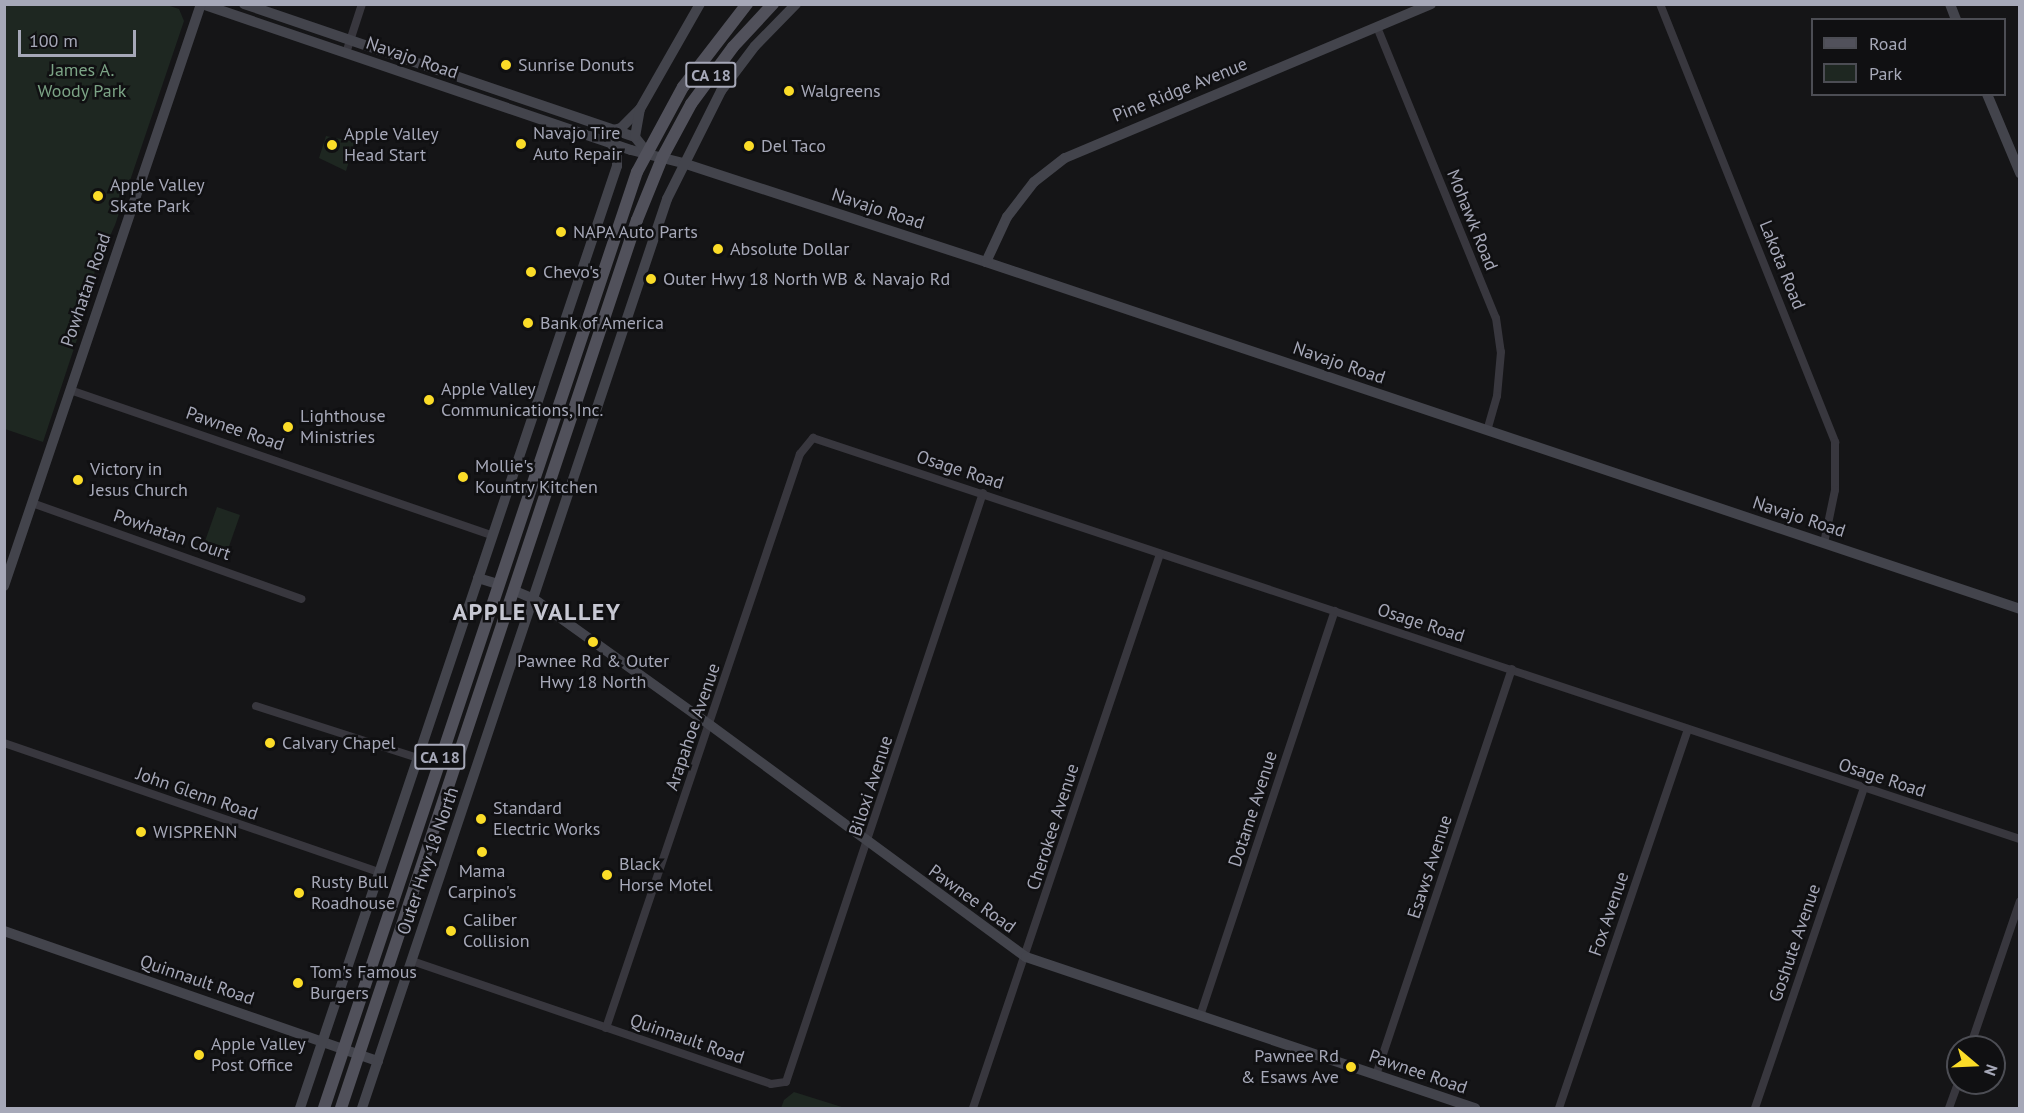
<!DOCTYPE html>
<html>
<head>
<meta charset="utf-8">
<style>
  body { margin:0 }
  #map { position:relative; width:2024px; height:1113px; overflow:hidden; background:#151517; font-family:"PT Sans",sans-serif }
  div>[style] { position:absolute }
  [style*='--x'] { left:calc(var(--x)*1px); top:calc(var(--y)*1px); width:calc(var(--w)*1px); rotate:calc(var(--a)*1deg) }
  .green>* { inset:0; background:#1e2721 }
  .street>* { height:8px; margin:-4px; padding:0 4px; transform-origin:4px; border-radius:4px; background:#38373e }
  .secondary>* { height:10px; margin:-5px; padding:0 5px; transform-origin:5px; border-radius:5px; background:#43444c }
  .primary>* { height:12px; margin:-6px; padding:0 6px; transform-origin:6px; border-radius:6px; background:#51515b }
  .dots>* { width:16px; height:16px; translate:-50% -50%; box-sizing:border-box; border:3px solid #101012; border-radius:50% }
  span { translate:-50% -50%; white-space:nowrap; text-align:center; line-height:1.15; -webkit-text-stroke:5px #101012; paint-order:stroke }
  .shield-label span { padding:2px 4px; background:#101012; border:2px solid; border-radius:4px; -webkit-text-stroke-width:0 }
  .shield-label { font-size:16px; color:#a6a8b8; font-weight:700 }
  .street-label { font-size:18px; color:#a6a8b8 }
  .poi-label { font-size:18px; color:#a6a8b8 }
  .left { translate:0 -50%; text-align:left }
  .right { translate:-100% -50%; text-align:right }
  .park-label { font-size:18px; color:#7ca486 }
  .district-label { font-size:24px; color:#c7c8d3; font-weight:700; letter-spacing:1.5px }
  .frame { position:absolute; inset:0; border:6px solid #a6a8b8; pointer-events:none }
  .legend { position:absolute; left:1811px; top:18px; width:195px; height:78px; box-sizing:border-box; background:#101012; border:2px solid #4c4d54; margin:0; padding:8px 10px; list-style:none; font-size:18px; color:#a6a8b8 }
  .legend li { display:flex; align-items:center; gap:12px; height:30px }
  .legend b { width:30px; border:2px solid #4c4d54 }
  .north { position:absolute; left:1946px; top:1035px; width:60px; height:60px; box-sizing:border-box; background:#101012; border:2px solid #4c4d54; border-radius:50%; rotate:109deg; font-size:16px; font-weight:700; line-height:24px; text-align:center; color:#a6a8b8 }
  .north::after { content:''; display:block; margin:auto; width:21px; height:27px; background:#fbdc28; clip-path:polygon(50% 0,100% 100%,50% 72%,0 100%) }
  .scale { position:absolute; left:18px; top:30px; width:118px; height:27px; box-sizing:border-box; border:3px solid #a6a8b8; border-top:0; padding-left:8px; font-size:18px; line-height:21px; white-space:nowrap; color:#a6a8b8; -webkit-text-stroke:4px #101012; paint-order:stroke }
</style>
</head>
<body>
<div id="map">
  <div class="green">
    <div style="clip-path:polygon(167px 5px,179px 9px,184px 21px,115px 225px,95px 269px,91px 297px,43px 442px,5px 429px,5px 5px)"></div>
    <div style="clip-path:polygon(326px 136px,355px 142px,346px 171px,319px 158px)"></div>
    <div style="clip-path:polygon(217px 507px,240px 515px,226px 555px,203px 547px)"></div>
    <div style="clip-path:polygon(794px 1092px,845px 1108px,781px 1108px,784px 1100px)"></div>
  </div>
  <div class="street">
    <div style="--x:1660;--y:4;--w:472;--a:68.2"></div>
    <div style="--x:1835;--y:442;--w:48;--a:90"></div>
    <div style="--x:1835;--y:490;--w:54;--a:101.7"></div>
    <div style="--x:1377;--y:27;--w:314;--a:67.8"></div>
    <div style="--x:1496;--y:318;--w:34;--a:82"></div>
    <div style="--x:1501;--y:352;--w:44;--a:95.2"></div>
    <div style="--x:1497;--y:396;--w:35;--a:106"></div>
    <div style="--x:346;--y:53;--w:52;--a:-71.9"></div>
    <div style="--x:70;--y:390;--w:446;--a:19"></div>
    <div style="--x:32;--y:503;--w:286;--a:19.6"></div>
    <div style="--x:256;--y:706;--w:170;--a:17.8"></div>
    <div style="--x:4;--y:743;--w:397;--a:19"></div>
    <div style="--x:412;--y:961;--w:379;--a:18.9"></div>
    <div style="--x:771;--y:1084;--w:15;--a:-8"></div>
    <div style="--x:786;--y:1082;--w:621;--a:-71.51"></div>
    <div style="--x:1200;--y:1016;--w:427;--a:-71.6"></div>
    <div style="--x:606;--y:1028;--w:606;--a:-71.33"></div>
    <div style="--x:800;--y:454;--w:21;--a:-51"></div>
    <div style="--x:813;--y:438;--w:1272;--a:18.38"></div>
    <div style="--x:1970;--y:1047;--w:154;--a:-71.1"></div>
    <div style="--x:1376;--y:1075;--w:428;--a:-71.5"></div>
    <div style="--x:973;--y:1108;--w:585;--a:-71.35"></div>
    <div style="--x:1559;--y:1108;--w:400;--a:-71.2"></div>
    <div style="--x:1755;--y:1108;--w:338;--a:-71.2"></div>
    <div style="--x:1949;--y:1108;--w:27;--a:-70"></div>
  </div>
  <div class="secondary">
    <div style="--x:202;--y:4;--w:453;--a:18.8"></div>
    <div style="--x:631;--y:150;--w:54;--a:14"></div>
    <div style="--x:683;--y:163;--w:319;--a:18.1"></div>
    <div style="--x:986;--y:262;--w:1091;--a:18.55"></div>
    <div style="--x:244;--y:4;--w:413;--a:18.8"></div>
    <div style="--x:635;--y:137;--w:18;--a:52"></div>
    <div style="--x:1950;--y:4;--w:17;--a:69"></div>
    <div style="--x:1987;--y:94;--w:86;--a:67.3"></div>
    <div style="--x:613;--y:130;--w:8;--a:-14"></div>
    <div style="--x:621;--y:128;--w:27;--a:-45"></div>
    <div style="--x:640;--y:109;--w:121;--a:-60.3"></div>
    <div style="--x:635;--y:137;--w:28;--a:-80"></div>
    <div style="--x:986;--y:262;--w:50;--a:-65"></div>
    <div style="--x:1007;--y:217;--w:44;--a:-52.4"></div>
    <div style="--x:1034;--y:182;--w:39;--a:-38"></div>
    <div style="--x:1065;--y:158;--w:397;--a:-22.8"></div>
    <div style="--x:478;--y:578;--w:21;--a:17"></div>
    <div style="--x:4;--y:586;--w:614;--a:-71.3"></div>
    <div style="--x:515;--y:591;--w:21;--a:23"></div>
    <div style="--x:534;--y:599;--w:216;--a:35.6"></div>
    <div style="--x:710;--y:725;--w:392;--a:36.3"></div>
    <div style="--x:1026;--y:957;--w:474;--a:18.6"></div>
    <div style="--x:4;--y:931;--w:396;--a:19.2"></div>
    <div style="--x:300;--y:1108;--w:994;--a:-71.4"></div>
    <div style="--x:617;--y:166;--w:13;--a:-90"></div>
    <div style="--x:617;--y:153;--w:12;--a:-121"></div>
    <div style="--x:362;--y:1108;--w:959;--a:-71.45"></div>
    <div style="--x:667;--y:199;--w:121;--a:-63.4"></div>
    <div style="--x:721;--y:91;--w:56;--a:-52.9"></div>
    <div style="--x:755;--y:46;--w:59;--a:-45.7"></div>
  </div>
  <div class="primary">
    <div style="--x:324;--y:1108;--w:987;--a:-71.51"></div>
    <div style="--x:637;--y:172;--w:97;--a:-61.6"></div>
    <div style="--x:683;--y:87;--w:105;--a:-52.4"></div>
    <div style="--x:341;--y:1108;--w:936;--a:-71.57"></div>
    <div style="--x:637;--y:220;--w:69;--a:-67.9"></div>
    <div style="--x:663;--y:156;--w:59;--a:-61.7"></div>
    <div style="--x:691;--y:104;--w:71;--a:-53.6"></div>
    <div style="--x:733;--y:47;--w:59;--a:-47.1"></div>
  </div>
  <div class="dots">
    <div style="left:506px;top:65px;background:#fbdc28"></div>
    <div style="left:789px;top:91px;background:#fbdc28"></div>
    <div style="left:521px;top:144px;background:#fbdc28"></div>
    <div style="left:332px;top:145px;background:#fbdc28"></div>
    <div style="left:749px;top:146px;background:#fbdc28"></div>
    <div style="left:98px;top:196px;background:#fbdc28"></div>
    <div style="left:561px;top:232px;background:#fbdc28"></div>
    <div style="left:718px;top:249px;background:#fbdc28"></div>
    <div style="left:531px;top:272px;background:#fbdc28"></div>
    <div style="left:651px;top:279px;background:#fbdc28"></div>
    <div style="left:528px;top:323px;background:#fbdc28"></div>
    <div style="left:429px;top:400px;background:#fbdc28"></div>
    <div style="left:288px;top:427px;background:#fbdc28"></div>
    <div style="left:463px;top:477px;background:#fbdc28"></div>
    <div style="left:78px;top:480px;background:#fbdc28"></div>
    <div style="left:593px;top:642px;background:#fbdc28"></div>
    <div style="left:270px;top:743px;background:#fbdc28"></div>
    <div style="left:481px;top:819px;background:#fbdc28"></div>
    <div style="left:141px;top:832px;background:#fbdc28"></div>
    <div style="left:482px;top:852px;background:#fbdc28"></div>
    <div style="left:607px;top:875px;background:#fbdc28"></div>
    <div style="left:299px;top:893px;background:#fbdc28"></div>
    <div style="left:451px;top:931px;background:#fbdc28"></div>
    <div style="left:298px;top:983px;background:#fbdc28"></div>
    <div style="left:199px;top:1055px;background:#fbdc28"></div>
    <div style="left:1351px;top:1067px;background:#fbdc28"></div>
  </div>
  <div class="shield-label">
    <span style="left:711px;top:75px">CA 18</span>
    <span style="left:440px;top:757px">CA 18</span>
  </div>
  <div class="street-label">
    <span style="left:412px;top:58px;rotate:19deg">Navajo Road</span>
    <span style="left:1180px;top:90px;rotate:-22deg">Pine Ridge Avenue</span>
    <span style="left:878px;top:209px;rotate:18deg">Navajo Road</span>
    <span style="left:1472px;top:220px;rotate:68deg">Mohawk Road</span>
    <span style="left:1782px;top:265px;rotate:68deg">Lakota Road</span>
    <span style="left:86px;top:290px;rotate:-71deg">Powhatan Road</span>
    <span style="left:1339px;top:363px;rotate:19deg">Navajo Road</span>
    <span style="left:235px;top:429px;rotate:19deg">Pawnee Road</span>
    <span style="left:960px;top:470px;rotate:18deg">Osage Road</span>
    <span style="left:1799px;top:517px;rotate:18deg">Navajo Road</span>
    <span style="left:172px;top:535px;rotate:19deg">Powhatan Court</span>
    <span style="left:1421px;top:623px;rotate:18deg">Osage Road</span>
    <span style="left:693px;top:727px;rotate:-71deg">Arapahoe Avenue</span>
    <span style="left:1882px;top:778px;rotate:18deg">Osage Road</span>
    <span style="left:871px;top:786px;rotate:-72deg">Biloxi Avenue</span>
    <span style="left:197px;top:794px;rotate:19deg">John Glenn Road</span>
    <span style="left:1253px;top:809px;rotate:-72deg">Dotame Avenue</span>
    <span style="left:1053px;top:827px;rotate:-72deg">Cherokee Avenue</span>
    <span style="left:428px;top:861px;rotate:-71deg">Outer Hwy 18 North</span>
    <span style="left:1430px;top:867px;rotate:-72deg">Esaws Avenue</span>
    <span style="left:972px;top:899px;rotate:36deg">Pawnee Road</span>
    <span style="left:1609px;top:914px;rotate:-71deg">Fox Avenue</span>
    <span style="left:1795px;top:943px;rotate:-71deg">Goshute Avenue</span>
    <span style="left:197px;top:980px;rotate:19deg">Quinnault Road</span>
    <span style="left:687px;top:1039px;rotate:19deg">Quinnault Road</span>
    <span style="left:1418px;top:1072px;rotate:19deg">Pawnee Road</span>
  </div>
  <div class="poi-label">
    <span class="left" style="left:518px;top:65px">Sunrise Donuts</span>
    <span class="left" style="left:801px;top:91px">Walgreens</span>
    <span class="left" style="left:533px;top:144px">Navajo Tire<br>Auto Repair</span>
    <span class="left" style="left:344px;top:145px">Apple Valley<br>Head Start</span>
    <span class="left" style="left:761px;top:146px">Del Taco</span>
    <span class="left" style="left:110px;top:196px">Apple Valley<br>Skate Park</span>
    <span class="left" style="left:573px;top:232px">NAPA Auto Parts</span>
    <span class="left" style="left:730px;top:249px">Absolute Dollar</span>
    <span class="left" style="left:543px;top:272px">Chevo's</span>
    <span class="left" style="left:663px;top:279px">Outer Hwy 18 North WB &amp; Navajo Rd</span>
    <span class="left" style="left:540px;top:323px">Bank of America</span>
    <span class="left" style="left:441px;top:400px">Apple Valley<br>Communications, Inc.</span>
    <span class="left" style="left:300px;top:427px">Lighthouse<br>Ministries</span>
    <span class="left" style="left:475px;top:477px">Mollie's<br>Kountry Kitchen</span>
    <span class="left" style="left:90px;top:480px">Victory in<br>Jesus Church</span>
    <span style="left:593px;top:672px">Pawnee Rd &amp; Outer<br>Hwy 18 North</span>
    <span class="left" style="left:282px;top:743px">Calvary Chapel</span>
    <span class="left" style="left:493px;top:819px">Standard<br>Electric Works</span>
    <span class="left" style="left:153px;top:832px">WISPRENN</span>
    <span class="left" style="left:619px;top:875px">Black<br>Horse Motel</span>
    <span style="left:482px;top:882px">Mama<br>Carpino's</span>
    <span class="left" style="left:311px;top:893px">Rusty Bull<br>Roadhouse</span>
    <span class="left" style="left:463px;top:931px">Caliber<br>Collision</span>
    <span class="left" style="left:310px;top:983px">Tom's Famous<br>Burgers</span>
    <span class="left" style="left:211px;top:1055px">Apple Valley<br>Post Office</span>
    <span class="right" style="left:1339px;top:1067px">Pawnee Rd<br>&amp; Esaws Ave</span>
  </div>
  <div class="park-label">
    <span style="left:82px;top:81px">James A.<br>Woody Park</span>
  </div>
  <div class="district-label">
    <span style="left:537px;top:612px">APPLE VALLEY</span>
  </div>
  <div class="frame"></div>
  <ul class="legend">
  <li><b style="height:8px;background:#51515b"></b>Road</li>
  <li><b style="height:16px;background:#1e2721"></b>Park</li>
  </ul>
  <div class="north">N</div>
  <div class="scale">100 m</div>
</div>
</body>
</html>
